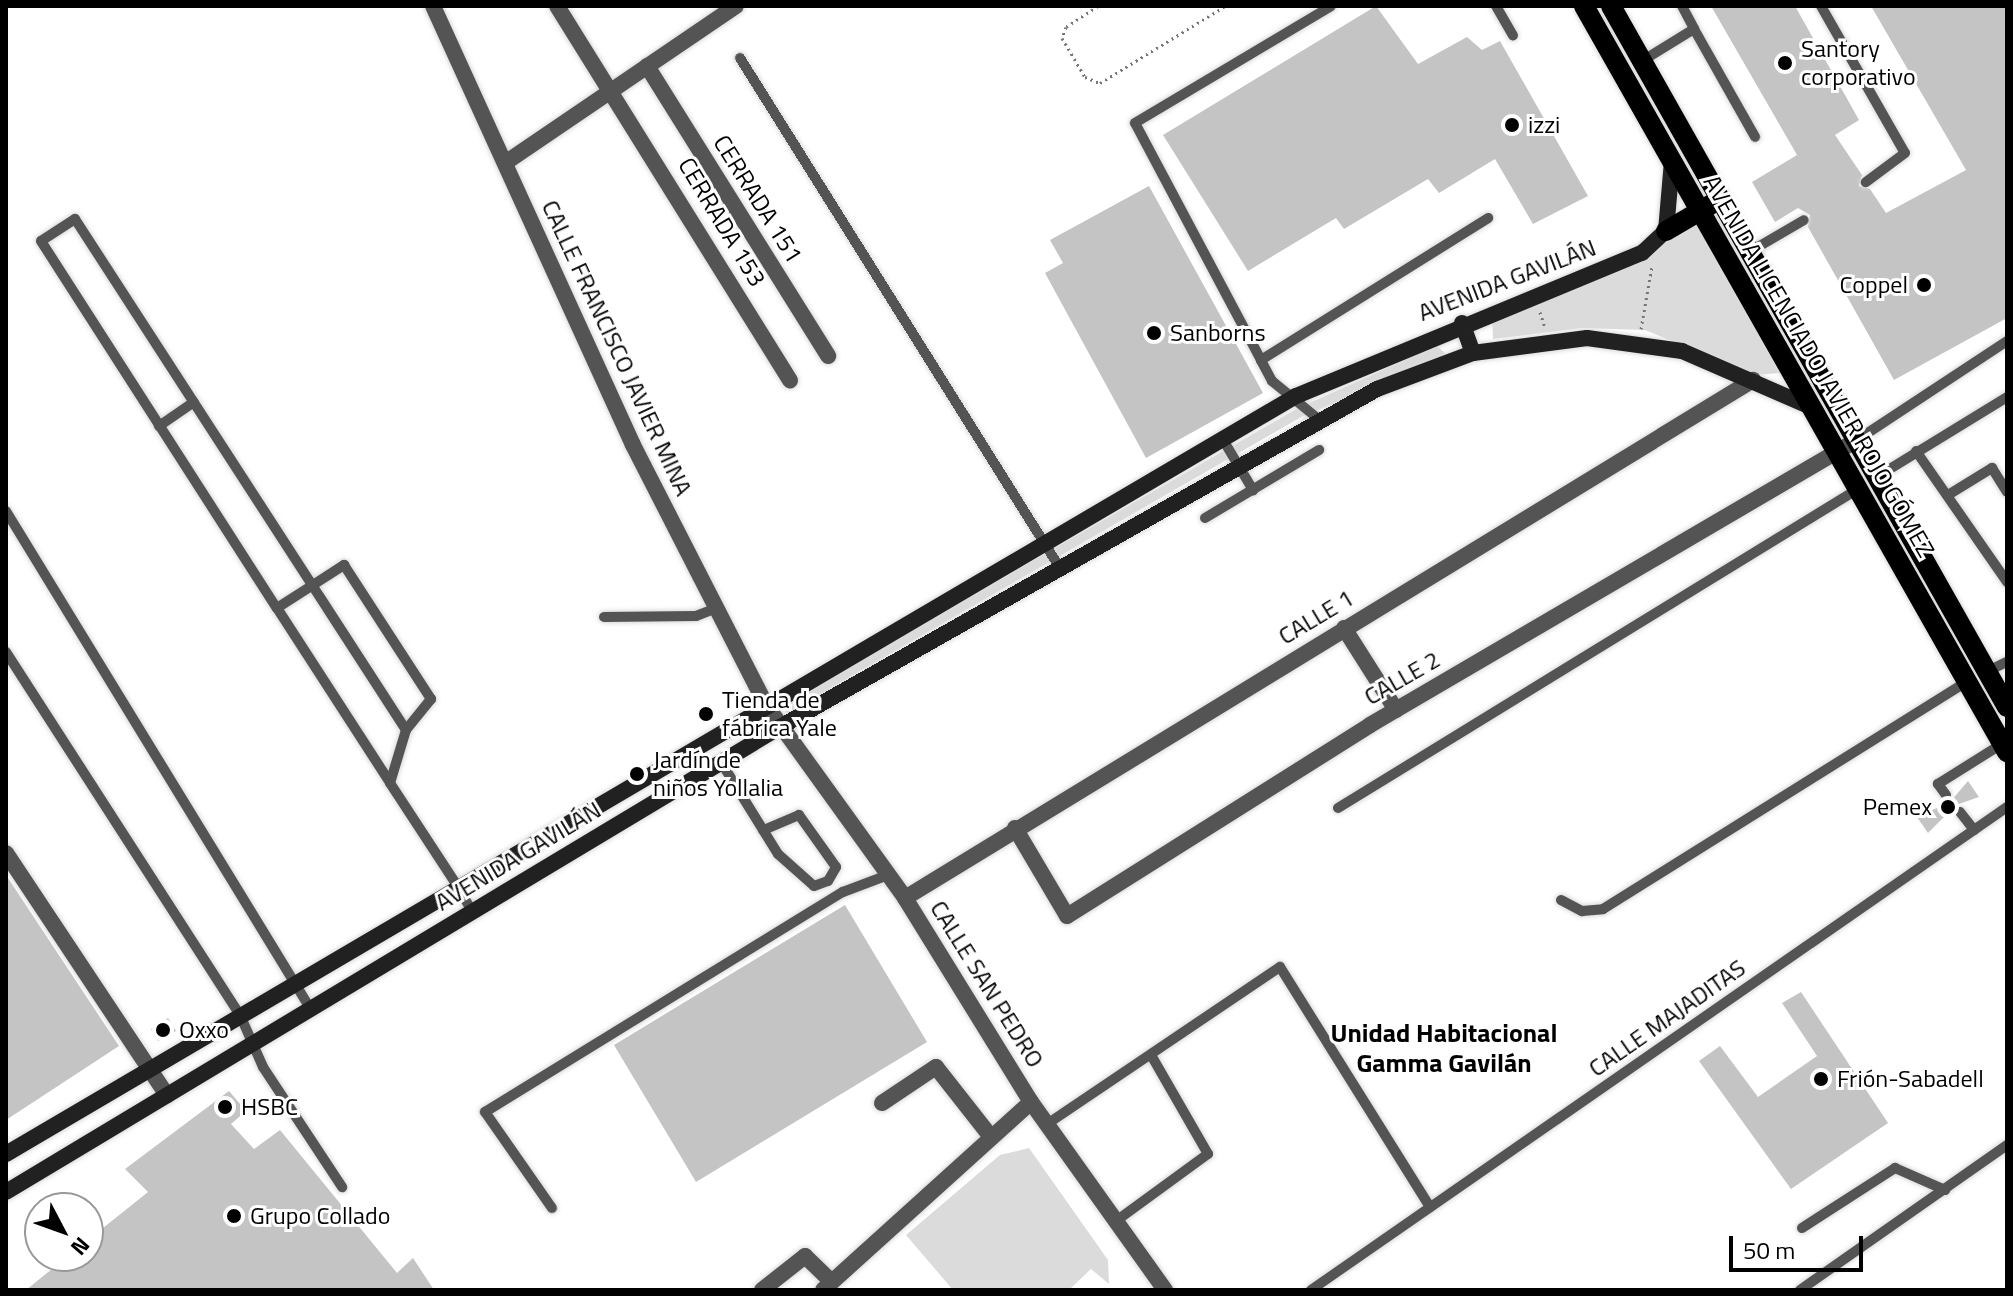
<!DOCTYPE html>
<html>
<head>
<meta charset="utf-8">
<style>
  body { margin:0 }
  #map { position:relative; width:2013px; height:1296px; overflow:hidden; background:#fff; font-family:"Titillium Web",sans-serif }
  div>[style] { position:absolute }
  [style*='--x'] { left:calc(var(--x)*1px); top:calc(var(--y)*1px); width:calc(var(--w)*1px); rotate:calc(var(--a)*1deg) }
  .green>* { inset:0; background:#dbdbdb }
  .building>* { inset:0; background:#c4c4c4 }
  .path>* { height:3px; margin-top:-1.5px; transform-origin:0; background:repeating-linear-gradient(90deg,#767676 0 2px,transparent 0 6px) }
  .roads { filter:drop-shadow(0 0 2px #dbdbdb) drop-shadow(0 0 2px #dbdbdb) }
  .service>* { height:10px; margin:-5px; padding:0 5px; transform-origin:5px; border-radius:5px; background:#545454 }
  .minor>* { height:16px; margin:-8px; padding:0 8px; transform-origin:8px; border-radius:8px; background:#545454 }
  .secondary>* { height:16px; margin:-8px; padding:0 8px; transform-origin:8px; border-radius:8px; background:#212121 }
  .primary>* { height:20px; margin:-10px; padding:0 10px; transform-origin:10px; border-radius:10px; background:#000 }
  .dots>* { width:22px; height:22px; translate:-50% -50%; box-sizing:border-box; border:4px solid #fff; border-radius:50% }
  span { translate:-50% -50%; white-space:nowrap; text-align:center; line-height:1.15; -webkit-text-stroke:6px #fff; paint-order:stroke }
  .poi-label { font-size:24px; color:#000 }
  .left { translate:0 -50%; text-align:left }
  .right { translate:-100% -50%; text-align:right }
  .street-label { font-size:24px; color:#000 }
  .neighbourhood-label { font-size:26px; color:#000; font-weight:700 }
  .frame { position:absolute; inset:0; border:8px solid #000; pointer-events:none }
  .north { position:absolute; left:24px; top:1192px; width:80px; height:80px; box-sizing:border-box; background:#fff; border:2px solid #999; border-radius:50%; rotate:131deg; font-size:22px; font-weight:700; line-height:32px; text-align:center; color:#000 }
  .north::after { content:''; display:block; margin:auto; width:28px; height:36px; background:#000; clip-path:polygon(50% 0,100% 100%,50% 72%,0 100%) }
  .scale { position:absolute; left:1729px; top:1236px; width:134px; height:36px; box-sizing:border-box; border:4px solid #000; border-top:0; padding-left:10px; font-size:24px; line-height:28px; white-space:nowrap; color:#000; -webkit-text-stroke:6px #fff; paint-order:stroke }
</style>
</head>
<body>
<div id="map">
  <div class="green">
    <div style="clip-path:polygon(1693px 217px,1781px 373px,1755px 375px,1645px 330px,1582px 328px,1493px 339px,1492px 319px)"></div>
    <div style="clip-path:polygon(1437px 346px,1445px 353px,1440px 359px,1303px 416px,787px 713px,781px 706px,1298px 408px)"></div>
    <div style="clip-path:polygon(1029px 1148px,1108px 1260px,1109px 1284px,1091px 1269px,1069px 1290px,953px 1290px,906px 1235px,1000px 1155px)"></div>
  </div>
  <div class="building">
    <div style="clip-path:polygon(1376px 6px,1418px 64px,1467px 37px,1482px 50px,1500px 41px,1588px 196px,1533px 224px,1495px 159px,1439px 193px,1428px 179px,1344px 229px,1336px 218px,1248px 271px,1163px 135px)"></div>
    <div style="clip-path:polygon(1711px 6px,1795px 6px,1859px 120px,1835px 135px,1862px 175px,1859px 186px,1870px 189px,1886px 213px,1966px 170px,1871px 6px,2007px 6px,2007px 318px,1894px 380px,1808px 227px,1810px 215px,1798px 208px,1775px 222px,1752px 182px,1797px 155px)"></div>
    <div style="clip-path:polygon(1149px 186px,1263px 393px,1146px 458px,1045px 273px,1063px 263px,1050px 240px)"></div>
    <div style="clip-path:polygon(1968px 781px,1979px 797px,1956px 805px,1928px 833px,1917px 817px,1950px 802px)"></div>
    <div style="clip-path:polygon(6px 875px,119px 1046px,6px 1120px)"></div>
    <div style="clip-path:polygon(845px 905px,927px 1042px,696px 1182px,614px 1045px)"></div>
    <div style="clip-path:polygon(1801px 992px,1888px 1123px,1791px 1189px,1699px 1061px,1720px 1046px,1758px 1097px,1817px 1056px,1782px 1003px)"></div>
    <div style="clip-path:polygon(168px 1018px,176px 1031px,158px 1041px,151px 1029px)"></div>
    <div style="clip-path:polygon(229px 1091px,246px 1111px,231px 1124px,254px 1149px,280px 1130px,397px 1273px,413px 1258px,434px 1290px,26px 1290px,68px 1256px,88px 1256px,88px 1240px,148px 1192px,125px 1169px)"></div>
  </div>
  <div class="path">
    <div style="--x:1098;--y:6;--w:38;--a:147"></div>
    <div style="--x:1066;--y:27;--w:12;--a:110"></div>
    <div style="--x:1062;--y:38;--w:45;--a:59.5"></div>
    <div style="--x:1085;--y:77;--w:16;--a:22"></div>
    <div style="--x:1100;--y:83;--w:147;--a:-31.6"></div>
    <div style="--x:1540;--y:312;--w:16;--a:72"></div>
    <div style="--x:1641;--y:329;--w:64;--a:-80.1"></div>
  </div>
  <div class="roads">
    <div class="service">
      <div style="--x:1496;--y:6;--w:34;--a:60"></div>
      <div style="--x:1682;--y:6;--w:26;--a:62"></div>
      <div style="--x:1821;--y:6;--w:169;--a:60.3"></div>
      <div style="--x:1905;--y:153;--w:49;--a:143.4"></div>
      <div style="--x:740;--y:58;--w:598;--a:57.9"></div>
      <div style="--x:1642;--y:61;--w:61;--a:-31.6"></div>
      <div style="--x:1694;--y:29;--w:124;--a:60.5"></div>
      <div style="--x:1751;--y:251;--w:61;--a:-30.3"></div>
      <div style="--x:1261;--y:360;--w:268;--a:-118"></div>
      <div style="--x:1135;--y:123;--w:228;--a:-30.8"></div>
      <div style="--x:1316;--y:417;--w:57;--a:-140.7"></div>
      <div style="--x:1272;--y:381;--w:24;--a:-118"></div>
      <div style="--x:1261;--y:360;--w:268;--a:-32"></div>
      <div style="--x:159;--y:426;--w:42;--a:-34.4"></div>
      <div style="--x:1222;--y:438;--w:61;--a:59.2"></div>
      <div style="--x:1857;--y:440;--w:180;--a:-33.4"></div>
      <div style="--x:1916;--y:451;--w:160;--a:55.2"></div>
      <div style="--x:1875;--y:478;--w:155;--a:-31.5"></div>
      <div style="--x:1948;--y:495;--w:52;--a:-31.5"></div>
      <div style="--x:1992;--y:468;--w:28;--a:58"></div>
      <div style="--x:6;--y:511;--w:583;--a:58.55"></div>
      <div style="--x:1205;--y:518;--w:133;--a:-30.8"></div>
      <div style="--x:277;--y:608;--w:80;--a:-32.7"></div>
      <div style="--x:344;--y:565;--w:160;--a:57"></div>
      <div style="--x:431;--y:699;--w:40;--a:129"></div>
      <div style="--x:604;--y:617;--w:92;--a:-0.6"></div>
      <div style="--x:696;--y:616;--w:19;--a:-21"></div>
      <div style="--x:6;--y:652;--w:432;--a:57.2"></div>
      <div style="--x:240;--y:1015;--w:57;--a:66.1"></div>
      <div style="--x:263;--y:1067;--w:144;--a:56.6"></div>
      <div style="--x:1984;--y:673;--w:25;--a:-26"></div>
      <div style="--x:721;--y:762;--w:108;--a:58.2"></div>
      <div style="--x:778;--y:854;--w:48;--a:41.6"></div>
      <div style="--x:814;--y:886;--w:15;--a:-20"></div>
      <div style="--x:828;--y:881;--w:16;--a:-60"></div>
      <div style="--x:836;--y:867;--w:64;--a:-125.4"></div>
      <div style="--x:799;--y:815;--w:39;--a:157"></div>
      <div style="--x:390;--y:783;--w:55;--a:-73.2"></div>
      <div style="--x:406;--y:730;--w:609;--a:-122.93"></div>
      <div style="--x:75;--y:219;--w:40;--a:147.1"></div>
      <div style="--x:41;--y:241;--w:436;--a:57.3"></div>
      <div style="--x:277;--y:608;--w:208;--a:57.1"></div>
      <div style="--x:390;--y:783;--w:124;--a:56.8"></div>
      <div style="--x:458;--y:887;--w:28;--a:60"></div>
      <div style="--x:1946;--y:795;--w:14;--a:-126"></div>
      <div style="--x:1938;--y:784;--w:79;--a:-32.1"></div>
      <div style="--x:1338;--y:808;--w:610;--a:-31.53"></div>
      <div style="--x:1960;--y:812;--w:23;--a:52"></div>
      <div style="--x:1561;--y:900;--w:24;--a:28"></div>
      <div style="--x:1582;--y:911;--w:21;--a:-5"></div>
      <div style="--x:1603;--y:909;--w:433;--a:-32"></div>
      <div style="--x:1047;--y:1124;--w:281;--a:-34"></div>
      <div style="--x:1280;--y:967;--w:283;--a:58"></div>
      <div style="--x:552;--y:1208;--w:117;--a:-124.9"></div>
      <div style="--x:485;--y:1112;--w:420;--a:-31.6"></div>
      <div style="--x:843;--y:892;--w:48;--a:-20.7"></div>
      <div style="--x:1116;--y:1221;--w:114;--a:-36.1"></div>
      <div style="--x:1208;--y:1154;--w:114;--a:-119.9"></div>
      <div style="--x:1802;--y:1228;--w:111;--a:-32.8"></div>
      <div style="--x:1895;--y:1168;--w:55;--a:23.7"></div>
      <div style="--x:1311;--y:1290;--w:847;--a:-34.76"></div>
      <div style="--x:1800;--y:1290;--w:253;--a:-35"></div>
    </div>
    <div class="minor">
      <div style="--x:433;--y:6;--w:482;--a:65.5"></div>
      <div style="--x:633;--y:445;--w:292;--a:62.9"></div>
      <div style="--x:766;--y:705;--w:238;--a:54.2"></div>
      <div style="--x:905;--y:898;--w:240;--a:58.3"></div>
      <div style="--x:1031;--y:1102;--w:231;--a:54.5"></div>
      <div style="--x:557;--y:6;--w:441;--a:58.1"></div>
      <div style="--x:647;--y:66;--w:342;--a:58"></div>
      <div style="--x:505;--y:163;--w:279;--a:-34.2"></div>
      <div style="--x:1344;--y:628;--w:97;--a:57.6"></div>
      <div style="--x:1015;--y:828;--w:102;--a:59.4"></div>
      <div style="--x:1067;--y:916;--w:358;--a:-32.2"></div>
      <div style="--x:1370;--y:725;--w:564;--a:-30.34"></div>
      <div style="--x:6;--y:853;--w:291;--a:56.4"></div>
      <div style="--x:905;--y:898;--w:994;--a:-31.42"></div>
      <div style="--x:882;--y:1103;--w:65;--a:-33.7"></div>
      <div style="--x:936;--y:1067;--w:89;--a:51.8"></div>
      <div style="--x:762;--y:1290;--w:55;--a:-38.3"></div>
      <div style="--x:805;--y:1256;--w:37;--a:44"></div>
      <div style="--x:823;--y:1290;--w:280;--a:-42.1"></div>
    </div>
    <div class="secondary">
      <div style="--x:1462;--y:323;--w:32;--a:70"></div>
      <div style="--x:6;--y:1154;--w:1496;--a:-30.44"></div>
      <div style="--x:1296;--y:396;--w:374;--a:-22.5"></div>
      <div style="--x:1642;--y:253;--w:33;--a:-43"></div>
      <div style="--x:1666;--y:231;--w:70;--a:-85.1"></div>
      <div style="--x:6;--y:1192;--w:903;--a:-31"></div>
      <div style="--x:780;--y:727;--w:686;--a:-29.52"></div>
      <div style="--x:1377;--y:389;--w:103;--a:-20.6"></div>
      <div style="--x:1473;--y:353;--w:115;--a:-7.5"></div>
      <div style="--x:1587;--y:338;--w:96;--a:7.8"></div>
      <div style="--x:1682;--y:351;--w:143;--a:23.5"></div>
    </div>
    <div class="primary">
      <div style="--x:1584;--y:6;--w:858;--a:60.45"></div>
      <div style="--x:1611;--y:6;--w:805;--a:60.54"></div>
      <div style="--x:1666;--y:231;--w:51;--a:-30.6"></div>
    </div>
  </div>
  <div class="dots">
    <div style="left:1785px;top:63px;background:#000"></div>
    <div style="left:1512px;top:125px;background:#000"></div>
    <div style="left:1924px;top:285px;background:#000"></div>
    <div style="left:1154px;top:333px;background:#000"></div>
    <div style="left:706px;top:714px;background:#000"></div>
    <div style="left:637px;top:774px;background:#000"></div>
    <div style="left:1948px;top:807px;background:#000"></div>
    <div style="left:163px;top:1030px;background:#000"></div>
    <div style="left:1821px;top:1079px;background:#000"></div>
    <div style="left:225px;top:1107px;background:#000"></div>
    <div style="left:234px;top:1216px;background:#000"></div>
  </div>
  <div class="poi-label">
    <span class="left" style="left:1801px;top:63px">Santory<br>corporativo</span>
    <span class="left" style="left:1528px;top:125px">izzi</span>
    <span class="right" style="left:1908px;top:285px">Coppel</span>
    <span class="left" style="left:1170px;top:333px">Sanborns</span>
    <span class="left" style="left:722px;top:714px">Tienda de<br>fábrica Yale</span>
    <span class="left" style="left:653px;top:774px">Jardín de<br>niños Yollalia</span>
    <span class="right" style="left:1932px;top:807px">Pemex</span>
    <span class="left" style="left:179px;top:1030px">Oxxo</span>
    <span class="left" style="left:1837px;top:1079px">Frión-Sabadell</span>
    <span class="left" style="left:241px;top:1107px">HSBC</span>
    <span class="left" style="left:250px;top:1216px">Grupo Collado</span>
  </div>
  <div class="street-label">
    <span style="left:758px;top:199px;rotate:58deg">CERRADA 151</span>
    <span style="left:722px;top:222px;rotate:59deg">CERRADA 153</span>
    <span style="left:1507px;top:280px;rotate:-21deg">AVENIDA GAVILÁN</span>
    <span style="left:617px;top:348px;rotate:65deg">CALLE FRANCISCO JAVIER MINA</span>
    <span style="left:1819px;top:366px;rotate:60deg">AVENIDA LICENCIADO JAVIER ROJO GÓMEZ</span>
    <span style="left:1316px;top:617px;rotate:-31deg">CALLE 1</span>
    <span style="left:1402px;top:678px;rotate:-30deg">CALLE 2</span>
    <span style="left:518px;top:856px;rotate:-31deg">AVENIDA GAVILÁN</span>
    <span style="left:987px;top:984px;rotate:58deg">CALLE SAN PEDRO</span>
    <span style="left:1667px;top:1018px;rotate:-35deg">CALLE MAJADITAS</span>
  </div>
  <div class="neighbourhood-label">
    <span style="left:1444px;top:1048px">Unidad Habitacional<br>Gamma Gavilán</span>
  </div>
  <div class="frame"></div>
  <div class="north">N</div>
  <div class="scale">50 m</div>
</div>
</body>
</html>
